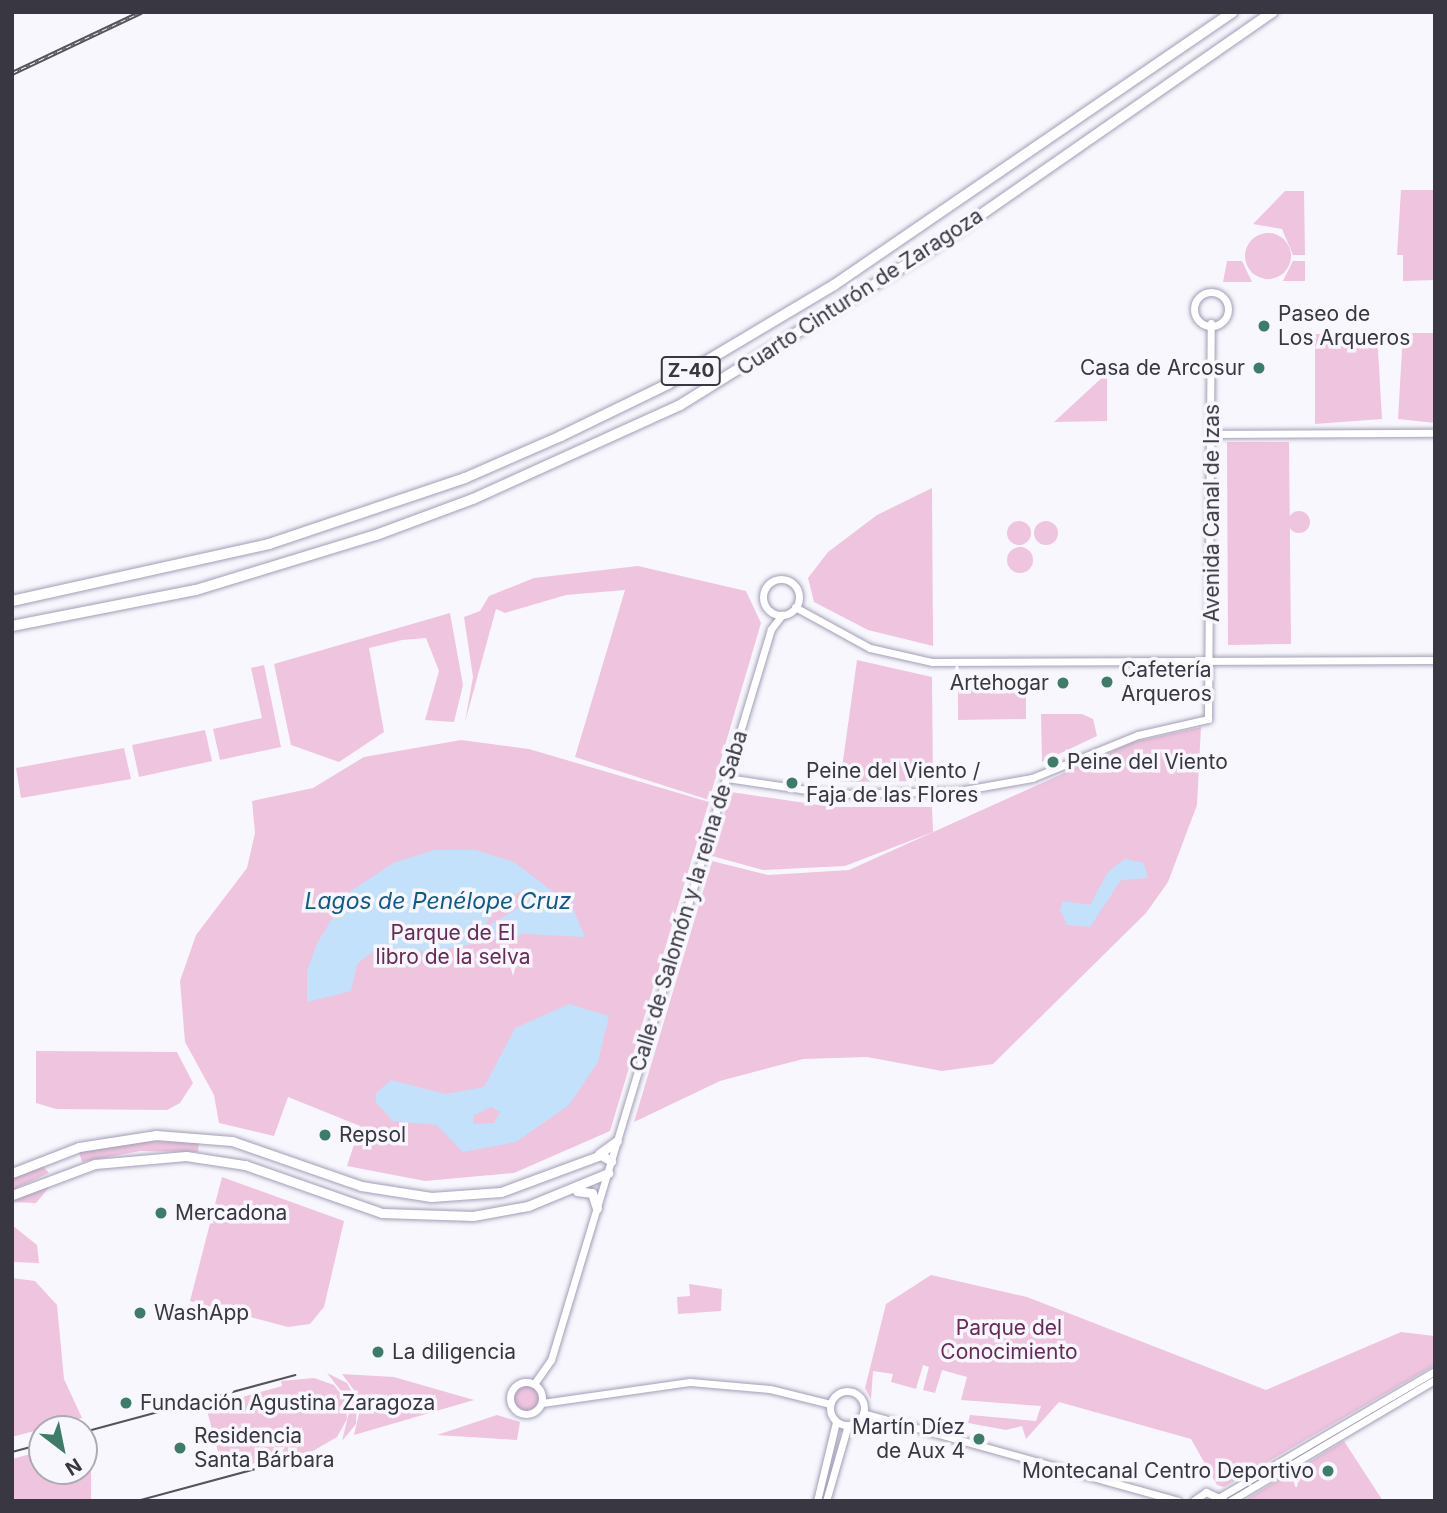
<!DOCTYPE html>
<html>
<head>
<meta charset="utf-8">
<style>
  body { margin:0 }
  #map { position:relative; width:1447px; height:1513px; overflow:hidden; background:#f8f7fd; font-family:Inter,sans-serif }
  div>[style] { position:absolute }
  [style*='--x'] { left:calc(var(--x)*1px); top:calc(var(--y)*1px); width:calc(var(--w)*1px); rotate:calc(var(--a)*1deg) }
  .green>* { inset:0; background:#efc4df }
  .round { border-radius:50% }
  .water>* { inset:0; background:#c3e1fa }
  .roads { filter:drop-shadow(0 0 2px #a29eb6) drop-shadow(0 0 2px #a29eb6) }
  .tertiary>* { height:7px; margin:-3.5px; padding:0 3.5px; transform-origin:3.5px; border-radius:3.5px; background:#fff }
  .tertiary>.ring { margin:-3.5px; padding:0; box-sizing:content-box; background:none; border:7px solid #fff; border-radius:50% }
  .secondary>* { height:9px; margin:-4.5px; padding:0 4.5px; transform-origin:4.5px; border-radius:4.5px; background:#fff }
  .motorway>* { height:10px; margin:-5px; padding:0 5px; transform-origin:5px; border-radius:5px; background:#fff }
  .tram>* { height:2px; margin:-1px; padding:0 1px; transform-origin:1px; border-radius:1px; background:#55545d }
  .rail>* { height:4.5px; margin-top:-2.25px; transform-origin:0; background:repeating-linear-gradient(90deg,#f8f7fd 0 5px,#55545d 0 10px); box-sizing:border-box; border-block:2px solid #55545d }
  .dots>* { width:19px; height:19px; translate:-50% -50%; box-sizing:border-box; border:4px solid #f8f7fd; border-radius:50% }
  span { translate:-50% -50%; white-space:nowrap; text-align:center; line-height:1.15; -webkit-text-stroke:7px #f8f7fd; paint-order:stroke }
  .shield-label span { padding:2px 5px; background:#f8f7fd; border:2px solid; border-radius:5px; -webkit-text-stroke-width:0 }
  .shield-label { font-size:19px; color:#393741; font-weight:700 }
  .street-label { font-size:21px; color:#393741 }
  .poi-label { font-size:21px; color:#393741 }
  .left { translate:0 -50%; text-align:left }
  .right { translate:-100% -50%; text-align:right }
  .park-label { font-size:21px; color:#692a57 }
  .water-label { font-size:23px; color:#0d5b8e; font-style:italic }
  .frame { position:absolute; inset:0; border:14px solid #393741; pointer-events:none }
  .north { position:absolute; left:28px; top:1415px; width:70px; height:70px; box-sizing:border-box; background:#f8f7fd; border:2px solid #acaab2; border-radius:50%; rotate:148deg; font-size:19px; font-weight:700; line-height:28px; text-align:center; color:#393741 }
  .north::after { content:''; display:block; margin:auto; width:24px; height:32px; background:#3c7c69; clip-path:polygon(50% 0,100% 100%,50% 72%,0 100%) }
</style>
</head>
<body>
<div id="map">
  <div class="green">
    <div style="clip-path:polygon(1401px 190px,1435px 190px,1435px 280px,1403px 281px,1403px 255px,1397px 255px)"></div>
    <div style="clip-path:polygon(1285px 191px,1304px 191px,1305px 255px,1293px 255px,1282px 229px,1253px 224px)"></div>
    <div class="round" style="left:1245px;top:233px;width:46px;height:46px"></div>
    <div style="clip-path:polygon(1227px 261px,1242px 261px,1252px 282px,1223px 282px)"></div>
    <div style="clip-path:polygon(1293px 261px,1305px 261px,1305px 281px,1283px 281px)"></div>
    <div style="clip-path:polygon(1377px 333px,1382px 419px,1315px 424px,1315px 334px)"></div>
    <div style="clip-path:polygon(1403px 333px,1435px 333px,1435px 423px,1398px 419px)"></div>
    <div style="clip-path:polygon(1107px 373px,1107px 421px,1054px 422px)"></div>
    <div style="clip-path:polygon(1227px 442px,1289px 442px,1291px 644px,1228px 645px)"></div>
    <div style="clip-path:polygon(932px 488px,933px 646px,868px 630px,814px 602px,808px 578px,828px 552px,877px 515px)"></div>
    <div class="round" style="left:1288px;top:511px;width:22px;height:22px"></div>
    <div class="round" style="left:1034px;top:521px;width:24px;height:24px"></div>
    <div class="round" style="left:1007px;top:521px;width:24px;height:24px"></div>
    <div class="round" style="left:1007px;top:547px;width:26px;height:26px"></div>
    <div style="clip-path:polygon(638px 566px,746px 591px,761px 623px,709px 800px,575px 757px,625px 590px,566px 595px,505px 613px,496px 609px,465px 722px,473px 677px,464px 617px,480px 611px,489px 596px,534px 578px)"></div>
    <div style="clip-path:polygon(450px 613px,463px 685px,454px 722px,425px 720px,439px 671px,426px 638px,402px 640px,369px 648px,384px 732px,339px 762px,291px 745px,274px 664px)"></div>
    <div style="clip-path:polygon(857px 660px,932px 677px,933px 781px,840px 782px)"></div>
    <div style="clip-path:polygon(264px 665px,281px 747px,220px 760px,213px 729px,262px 718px,251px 668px)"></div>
    <div style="clip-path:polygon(1026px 677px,1026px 719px,958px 720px,958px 678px)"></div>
    <div style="clip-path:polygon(1041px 714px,1082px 714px,1093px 719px,1097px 736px,1042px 762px)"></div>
    <div style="clip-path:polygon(1201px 727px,1197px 805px,1168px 882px,1146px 913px,993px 1064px,942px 1071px,867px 1057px,803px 1059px,720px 1081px,634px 1122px,712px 861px,768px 875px,849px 870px,1133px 742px)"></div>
    <div style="clip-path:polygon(205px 730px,212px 761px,139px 777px,132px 745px)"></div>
    <div style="clip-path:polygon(461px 740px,529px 749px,709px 802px,610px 1131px,514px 1173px,425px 1181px,347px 1166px,360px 1126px,288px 1097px,274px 1136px,219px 1123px,214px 1095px,185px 1042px,180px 981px,196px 935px,247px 868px,255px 833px,252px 801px,313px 788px,364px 757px)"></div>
    <div style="clip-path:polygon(124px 748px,131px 779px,21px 798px,16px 768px)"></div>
    <div style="clip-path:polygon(731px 792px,832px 807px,932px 807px,933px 832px,845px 866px,763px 870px,712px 856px)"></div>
    <div style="clip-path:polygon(36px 1051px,177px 1052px,193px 1083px,180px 1103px,167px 1110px,56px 1109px,36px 1103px)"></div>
    <div style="clip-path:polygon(142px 1141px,199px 1142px,198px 1152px,140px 1151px,82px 1162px,79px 1152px)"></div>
    <div style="clip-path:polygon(42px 1165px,49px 1173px,12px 1190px,12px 1178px)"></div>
    <div style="clip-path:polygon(222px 1177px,344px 1221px,324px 1307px,310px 1324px,288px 1327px,190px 1301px)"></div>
    <div style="clip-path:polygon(50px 1186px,36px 1203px,13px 1202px,13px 1201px)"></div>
    <div style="clip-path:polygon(12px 1225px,37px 1245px,39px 1263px,12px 1262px)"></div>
    <div style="clip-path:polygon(931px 1275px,1027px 1297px,1266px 1390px,1401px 1332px,1434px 1336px,1435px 1365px,1224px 1487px,1217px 1485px,1191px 1439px,1059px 1402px,1026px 1439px,1022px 1426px,1006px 1430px,968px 1423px,970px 1415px,1036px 1421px,1041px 1406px,961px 1400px,967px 1377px,942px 1370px,935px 1393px,923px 1390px,929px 1367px,923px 1365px,916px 1389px,891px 1382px,893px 1374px,873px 1371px,871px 1399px,865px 1388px,886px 1304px)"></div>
    <div style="clip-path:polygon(12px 1278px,35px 1281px,57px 1305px,64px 1379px,82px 1418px,12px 1437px)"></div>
    <div style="clip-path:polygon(689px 1284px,722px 1289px,721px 1311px,678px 1314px,677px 1297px,690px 1296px)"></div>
    <div style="clip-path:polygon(327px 1373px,347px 1383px,357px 1401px,356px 1424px,342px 1441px,351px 1404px)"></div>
    <div style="clip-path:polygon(342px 1374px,394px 1377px,474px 1400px,354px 1435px,362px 1401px)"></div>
    <div style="clip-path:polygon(314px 1378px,334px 1385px,346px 1401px,347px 1419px,337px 1437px,313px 1451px,223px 1470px,206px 1407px,282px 1386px,281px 1381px)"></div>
    <div class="round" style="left:513px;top:1385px;width:26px;height:26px"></div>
    <div style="clip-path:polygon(497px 1415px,520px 1422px,517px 1440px,437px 1435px)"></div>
    <div style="clip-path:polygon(91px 1438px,91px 1501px,12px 1501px,12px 1459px,42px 1451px,42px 1471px,84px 1471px,84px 1440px)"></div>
    <div style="clip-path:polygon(1344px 1441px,1383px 1501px,1243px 1501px)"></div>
  </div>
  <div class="water">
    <div style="clip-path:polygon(evenodd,434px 850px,476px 850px,514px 862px,572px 906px,585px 937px,525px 934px,431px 952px,379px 947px,357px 964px,351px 991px,307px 1002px,307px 971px,317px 943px,348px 893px,393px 863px,434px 850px,526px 888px,533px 893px,525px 904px,483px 929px,495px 907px,526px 888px)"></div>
    <div style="clip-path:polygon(1125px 859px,1144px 863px,1148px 878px,1121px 880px,1090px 927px,1067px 925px,1060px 910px,1063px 901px,1090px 905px,1108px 872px)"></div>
    <div style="clip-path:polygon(evenodd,569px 1004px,609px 1016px,598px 1062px,569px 1105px,516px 1142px,463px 1152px,437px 1125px,393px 1121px,376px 1103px,376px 1093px,391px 1080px,446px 1094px,484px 1087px,515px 1028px,569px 1004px,491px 1107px,500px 1112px,494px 1123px,473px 1124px,474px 1115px,491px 1107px)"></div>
  </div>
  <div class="roads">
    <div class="tertiary">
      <div class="ring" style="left:1194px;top:292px;width:27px;height:27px"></div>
      <div style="--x:1211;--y:434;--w:224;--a:-0.3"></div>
      <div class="ring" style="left:763px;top:579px;width:29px;height:29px"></div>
      <div style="--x:795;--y:607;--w:85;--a:28.7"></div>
      <div style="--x:870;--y:648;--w:64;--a:12.7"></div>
      <div style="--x:932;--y:662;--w:503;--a:-0.23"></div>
      <div style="--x:727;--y:778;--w:108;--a:8.5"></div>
      <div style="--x:834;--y:794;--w:125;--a:-1.4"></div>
      <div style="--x:959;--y:791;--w:74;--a:-10.1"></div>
      <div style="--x:1032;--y:778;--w:114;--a:-22.1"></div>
      <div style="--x:1138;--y:735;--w:72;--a:-12.9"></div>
      <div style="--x:1208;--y:719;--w:396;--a:-89.6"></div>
      <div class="ring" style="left:510px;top:1382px;width:25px;height:25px"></div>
      <div style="--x:534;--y:1384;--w:29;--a:-55"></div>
      <div style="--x:551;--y:1360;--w:763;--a:-73.25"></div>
      <div style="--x:771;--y:629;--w:18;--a:-52"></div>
      <div class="ring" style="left:830px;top:1391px;width:27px;height:27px"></div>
      <div style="--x:542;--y:1403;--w:149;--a:-8.1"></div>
      <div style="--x:690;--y:1382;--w:80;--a:5"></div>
      <div style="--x:770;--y:1389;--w:62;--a:14"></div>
      <div style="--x:863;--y:1413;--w:327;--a:15.6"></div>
      <div style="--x:1220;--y:1497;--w:249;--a:-30.4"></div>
      <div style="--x:817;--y:1501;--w:81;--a:-76.5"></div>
      <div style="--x:826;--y:1501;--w:79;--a:-73.9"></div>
      <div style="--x:1193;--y:1501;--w:16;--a:-35"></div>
      <div style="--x:1206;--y:1492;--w:19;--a:25"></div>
      <div style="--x:1230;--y:1501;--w:238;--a:-30.6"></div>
    </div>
    <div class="secondary">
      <div style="--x:599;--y:1154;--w:22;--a:-36"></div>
      <div style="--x:12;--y:1173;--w:72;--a:-21.2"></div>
      <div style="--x:79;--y:1147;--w:78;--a:-8.9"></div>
      <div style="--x:156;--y:1135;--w:76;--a:4.5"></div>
      <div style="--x:232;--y:1141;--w:137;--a:19.2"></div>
      <div style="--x:361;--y:1186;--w:71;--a:8.9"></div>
      <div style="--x:431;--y:1197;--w:70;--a:-4.1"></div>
      <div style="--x:501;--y:1192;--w:107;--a:-20.3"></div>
      <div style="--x:601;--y:1155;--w:12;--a:31"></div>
      <div style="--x:577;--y:1191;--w:15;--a:8"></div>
      <div style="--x:592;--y:1193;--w:16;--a:72"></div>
      <div style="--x:12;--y:1195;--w:89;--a:-20.5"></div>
      <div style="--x:95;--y:1164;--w:91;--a:-5"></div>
      <div style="--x:186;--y:1156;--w:60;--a:8.7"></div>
      <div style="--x:245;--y:1165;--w:145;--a:19.3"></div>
      <div style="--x:382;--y:1213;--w:91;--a:1.9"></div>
      <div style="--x:473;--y:1216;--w:56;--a:-10.3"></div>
      <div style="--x:528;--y:1206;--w:87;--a:-22.4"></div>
    </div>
    <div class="motorway">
      <div style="--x:12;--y:601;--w:263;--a:-12.5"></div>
      <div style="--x:269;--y:544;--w:207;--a:-18.6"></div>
      <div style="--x:465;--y:478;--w:105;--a:-23.6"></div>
      <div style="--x:561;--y:436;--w:119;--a:-25.9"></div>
      <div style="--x:668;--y:384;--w:193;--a:-30.8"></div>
      <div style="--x:834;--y:285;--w:483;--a:-34.4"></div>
      <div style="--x:12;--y:626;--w:187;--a:-11.1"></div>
      <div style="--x:196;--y:590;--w:188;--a:-17"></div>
      <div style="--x:376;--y:535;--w:103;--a:-20.4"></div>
      <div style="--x:473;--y:499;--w:227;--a:-24.4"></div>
      <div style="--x:680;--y:405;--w:298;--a:-31.8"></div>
      <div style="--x:933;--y:248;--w:414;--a:-34.8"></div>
    </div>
  </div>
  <div class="tram">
    <div style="--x:84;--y:1432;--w:219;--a:-15.1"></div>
    <div style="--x:12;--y:1452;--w:31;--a:-15"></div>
    <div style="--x:137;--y:1501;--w:184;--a:-15.1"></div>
  </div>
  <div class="rail">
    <div style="--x:12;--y:73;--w:143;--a:-25.3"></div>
  </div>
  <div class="dots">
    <div style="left:1264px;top:326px;background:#3c7c69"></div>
    <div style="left:1259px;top:368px;background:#3c7c69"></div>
    <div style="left:1107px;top:682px;background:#3c7c69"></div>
    <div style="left:1063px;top:683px;background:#3c7c69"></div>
    <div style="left:1053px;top:762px;background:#3c7c69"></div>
    <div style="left:792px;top:783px;background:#3c7c69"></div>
    <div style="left:325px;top:1135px;background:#3c7c69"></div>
    <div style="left:161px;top:1213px;background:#3c7c69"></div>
    <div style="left:140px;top:1313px;background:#3c7c69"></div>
    <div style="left:378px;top:1352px;background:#3c7c69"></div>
    <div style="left:126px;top:1403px;background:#3c7c69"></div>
    <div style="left:979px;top:1439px;background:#3c7c69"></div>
    <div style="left:180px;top:1448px;background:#3c7c69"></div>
    <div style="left:1328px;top:1471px;background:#3c7c69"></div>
  </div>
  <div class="shield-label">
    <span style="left:691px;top:371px">Z-40</span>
  </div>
  <div class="street-label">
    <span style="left:860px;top:292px;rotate:-33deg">Cuarto Cinturón de Zaragoza</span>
    <span style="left:1212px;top:513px;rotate:-90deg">Avenida Canal de Izas</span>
    <span style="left:689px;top:901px;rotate:-73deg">Calle de Salomón y la reina de Saba</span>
  </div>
  <div class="poi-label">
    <span class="left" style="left:1278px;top:326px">Paseo de<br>Los Arqueros</span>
    <span class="right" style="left:1245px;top:368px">Casa de Arcosur</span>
    <span class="left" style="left:1121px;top:682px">Cafetería<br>Arqueros</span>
    <span class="right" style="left:1049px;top:683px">Artehogar</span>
    <span class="left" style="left:1067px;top:762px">Peine del Viento</span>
    <span class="left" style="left:806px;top:783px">Peine del Viento /<br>Faja de las Flores</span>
    <span class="left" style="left:339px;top:1135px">Repsol</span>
    <span class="left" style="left:175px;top:1213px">Mercadona</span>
    <span class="left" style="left:154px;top:1313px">WashApp</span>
    <span class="left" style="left:392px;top:1352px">La diligencia</span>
    <span class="left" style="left:140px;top:1403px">Fundación Agustina Zaragoza</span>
    <span class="right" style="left:965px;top:1439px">Martín Díez<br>de Aux 4</span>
    <span class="left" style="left:194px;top:1448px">Residencia<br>Santa Bárbara</span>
    <span class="right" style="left:1314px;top:1471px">Montecanal Centro Deportivo</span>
  </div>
  <div class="park-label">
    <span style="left:453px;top:945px">Parque de El<br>libro de la selva</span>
    <span style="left:1009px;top:1340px">Parque del<br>Conocimiento</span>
  </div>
  <div class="water-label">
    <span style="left:438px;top:901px">Lagos de Penélope Cruz</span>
  </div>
  <div class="frame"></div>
  <div class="north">N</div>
</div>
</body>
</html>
